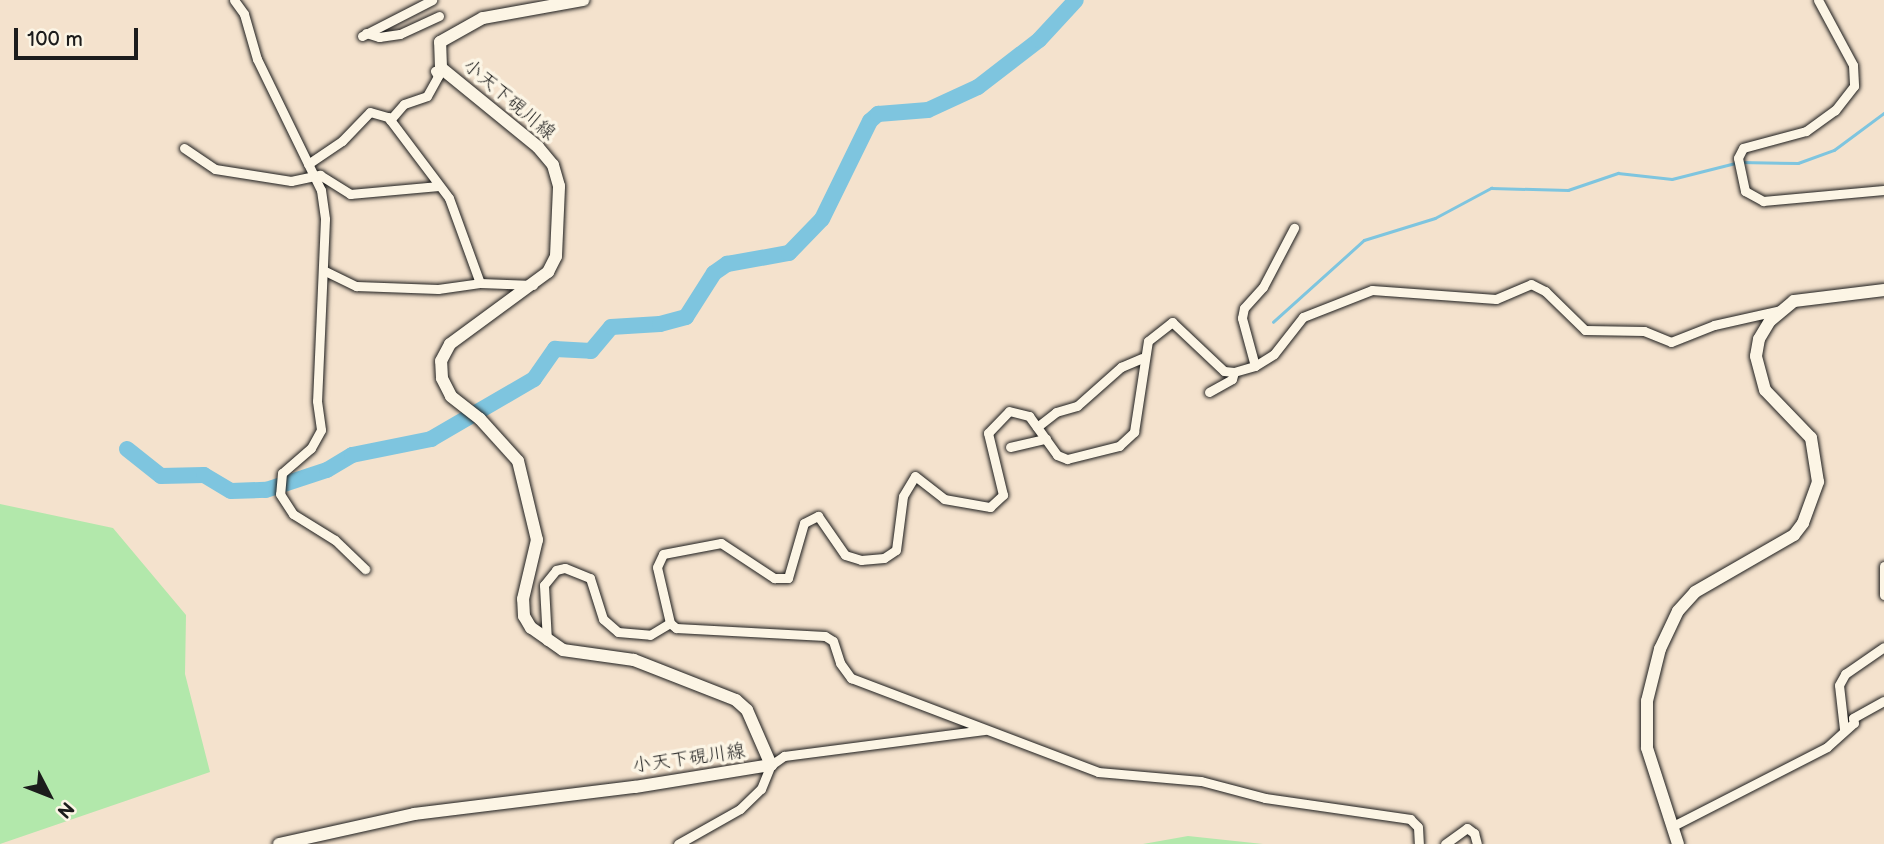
<!DOCTYPE html>
<html>
<head>
<meta charset="utf-8">
<style>
  body { margin:0 }
  #map { position:relative; width:1884px; height:844px; overflow:hidden; background:#f4e2cd; font-family:"Balsamiq Sans","Klee One",sans-serif }
  div>[style] { position:absolute }
  [style*='--x'] { left:calc(var(--x)*1px); top:calc(var(--y)*1px); width:calc(var(--w)*1px); rotate:calc(var(--a)*1deg) }
  .green>* { inset:0; background:#b2e8ab }
  .stream>* { height:2.5px; margin:-1.25px; padding:0 1.25px; transform-origin:1.25px; border-radius:1.25px; background:#7ec5df }
  .river>* { height:16px; margin:-8px; padding:0 8px; transform-origin:8px; border-radius:8px; background:#7ec5df }
  .roads { filter:drop-shadow(0 0 2px #1c1c1c) drop-shadow(0 0 2px #1c1c1c) }
  .street>* { height:9px; margin:-4.5px; padding:0 4.5px; transform-origin:4.5px; border-radius:4.5px; background:#fcf5e5 }
  .secondary>* { height:12px; margin:-6px; padding:0 6px; transform-origin:6px; border-radius:6px; background:#fcf5e5 }
  span { translate:-50% -50%; white-space:nowrap; text-align:center; line-height:1.15; -webkit-text-stroke:7px #fcf5e5; paint-order:stroke }
  .street-label { font-size:19px; color:#1c1c1c }
  .north { position:absolute; left:14px; top:760px; width:70px; height:70px; -webkit-text-stroke:5px #fcf5e5; paint-order:stroke; rotate:132deg; font-size:19px; font-weight:700; line-height:28px; text-align:center; color:#1c1c1c }
  .north::after { content:''; display:block; margin:auto; width:24px; height:32px; background:#1c1c1c; clip-path:polygon(50% 0,100% 100%,50% 72%,0 100%) }
  .scale { position:absolute; left:14px; top:28px; width:124px; height:32px; box-sizing:border-box; border:4px solid #1c1c1c; border-top:0; padding-left:9px; font-size:21px; line-height:24px; white-space:nowrap; color:#1c1c1c; -webkit-text-stroke:5px #fcf5e5; paint-order:stroke }
</style>
</head>
<body>
<div id="map">
  <div class="green">
    <div style="clip-path:polygon(0 504px,113px 528px,186px 615px,185px 674px,210px 772px,0 844px)"></div>
    <div style="clip-path:polygon(1188px 836px,1263px 844px,1143px 844px)"></div>
  </div>
  <div class="stream">
    <div style="--x:1273;--y:322;--w:122;--a:-42"></div>
    <div style="--x:1364;--y:240;--w:74;--a:-17.2"></div>
    <div style="--x:1435;--y:218;--w:64;--a:-28.2"></div>
    <div style="--x:1491;--y:188;--w:77;--a:1.5"></div>
    <div style="--x:1568;--y:190;--w:53;--a:-18.8"></div>
    <div style="--x:1618;--y:173;--w:54;--a:6.3"></div>
    <div style="--x:1672;--y:179;--w:69;--a:-14.2"></div>
    <div style="--x:1739;--y:162;--w:59;--a:1"></div>
    <div style="--x:1798;--y:163;--w:38;--a:-20"></div>
    <div style="--x:1834;--y:150;--w:62;--a:-36.5"></div>
  </div>
  <div class="river">
    <div style="--x:127;--y:449;--w:43;--a:38.5"></div>
    <div style="--x:161;--y:476;--w:43;--a:-1.3"></div>
    <div style="--x:204;--y:475;--w:31;--a:31"></div>
    <div style="--x:231;--y:491;--w:35;--a:-2"></div>
    <div style="--x:266;--y:490;--w:64;--a:-18.2"></div>
    <div style="--x:327;--y:470;--w:29;--a:-31"></div>
    <div style="--x:352;--y:455;--w:81;--a:-11.4"></div>
    <div style="--x:431;--y:439;--w:119;--a:-30.2"></div>
    <div style="--x:534;--y:379;--w:37;--a:-55"></div>
    <div style="--x:555;--y:349;--w:36;--a:3"></div>
    <div style="--x:591;--y:351;--w:31;--a:-50"></div>
    <div style="--x:611;--y:327;--w:49;--a:-3.5"></div>
    <div style="--x:660;--y:324;--w:27;--a:-15"></div>
    <div style="--x:686;--y:317;--w:52;--a:-57.5"></div>
    <div style="--x:714;--y:273;--w:16;--a:-35"></div>
    <div style="--x:727;--y:264;--w:63;--a:-10.1"></div>
    <div style="--x:789;--y:253;--w:47;--a:-45.9"></div>
    <div style="--x:822;--y:219;--w:109;--a:-63.9"></div>
    <div style="--x:870;--y:121;--w:11;--a:-41"></div>
    <div style="--x:878;--y:114;--w:50;--a:-4.6"></div>
    <div style="--x:928;--y:110;--w:55;--a:-24.7"></div>
    <div style="--x:978;--y:87;--w:77;--a:-37.6"></div>
    <div style="--x:1039;--y:40;--w:54;--a:-47.2"></div>
  </div>
  <div class="roads">
    <div class="street">
      <div style="--x:234;--y:0;--w:17;--a:54"></div>
      <div style="--x:244;--y:14;--w:47;--a:73.9"></div>
      <div style="--x:257;--y:59;--w:146;--a:64"></div>
      <div style="--x:321;--y:190;--w:29;--a:82"></div>
      <div style="--x:325;--y:219;--w:182;--a:92.5"></div>
      <div style="--x:317;--y:401;--w:29;--a:82"></div>
      <div style="--x:321;--y:430;--w:21;--a:119"></div>
      <div style="--x:311;--y:448;--w:38;--a:139"></div>
      <div style="--x:282;--y:473;--w:21;--a:95"></div>
      <div style="--x:280;--y:494;--w:24;--a:57"></div>
      <div style="--x:293;--y:514;--w:49;--a:31.8"></div>
      <div style="--x:335;--y:540;--w:42;--a:44"></div>
      <div style="--x:1818;--y:0;--w:74;--a:61.7"></div>
      <div style="--x:1853;--y:65;--w:21;--a:87"></div>
      <div style="--x:1854;--y:86;--w:31;--a:128"></div>
      <div style="--x:1835;--y:110;--w:36;--a:144"></div>
      <div style="--x:1806;--y:131;--w:65;--a:164.9"></div>
      <div style="--x:1743;--y:148;--w:11;--a:117"></div>
      <div style="--x:1738;--y:158;--w:34;--a:78"></div>
      <div style="--x:1745;--y:191;--w:21;--a:29"></div>
      <div style="--x:1763;--y:201;--w:121;--a:-5.2"></div>
      <div style="--x:366;--y:33;--w:14;--a:17"></div>
      <div style="--x:379;--y:37;--w:21;--a:-8"></div>
      <div style="--x:400;--y:34;--w:43;--a:-24.8"></div>
      <div style="--x:362;--y:36;--w:79;--a:-27.2"></div>
      <div style="--x:390;--y:120;--w:21;--a:-49"></div>
      <div style="--x:404;--y:104;--w:24;--a:-19"></div>
      <div style="--x:427;--y:96;--w:23;--a:-61"></div>
      <div style="--x:438;--y:76;--w:6;--a:-121"></div>
      <div style="--x:184;--y:148;--w:37;--a:34"></div>
      <div style="--x:215;--y:169;--w:77;--a:9"></div>
      <div style="--x:291;--y:181;--w:30;--a:-12"></div>
      <div style="--x:320;--y:175;--w:36;--a:32"></div>
      <div style="--x:350;--y:194;--w:89;--a:-5.1"></div>
      <div style="--x:308;--y:164;--w:41;--a:-34.1"></div>
      <div style="--x:342;--y:141;--w:40;--a:-46"></div>
      <div style="--x:370;--y:112;--w:19;--a:16"></div>
      <div style="--x:388;--y:117;--w:101;--a:53"></div>
      <div style="--x:449;--y:198;--w:90;--a:70"></div>
      <div style="--x:480;--y:283;--w:53;--a:2.2"></div>
      <div style="--x:323;--y:270;--w:37;--a:26"></div>
      <div style="--x:356;--y:286;--w:82;--a:2.1"></div>
      <div style="--x:438;--y:289;--w:42;--a:-8.1"></div>
      <div style="--x:1255;--y:366;--w:50;--a:-105.2"></div>
      <div style="--x:1242;--y:318;--w:10;--a:-79"></div>
      <div style="--x:1244;--y:308;--w:28;--a:-48"></div>
      <div style="--x:1263;--y:287;--w:67;--a:-62.3"></div>
      <div style="--x:1209;--y:392;--w:26;--a:-29"></div>
      <div style="--x:1232;--y:379;--w:7;--a:-74"></div>
      <div style="--x:1037;--y:427;--w:24;--a:-38"></div>
      <div style="--x:1056;--y:412;--w:22;--a:-16"></div>
      <div style="--x:1077;--y:406;--w:59;--a:-41.6"></div>
      <div style="--x:1121;--y:367;--w:23;--a:-23"></div>
      <div style="--x:1010;--y:447;--w:37;--a:-13"></div>
      <div style="--x:1884;--y:566;--w:29;--a:90"></div>
      <div style="--x:670;--y:623;--w:8;--a:40"></div>
      <div style="--x:676;--y:628;--w:149;--a:3.1"></div>
      <div style="--x:825;--y:636;--w:9;--a:32"></div>
      <div style="--x:833;--y:641;--w:23;--a:72"></div>
      <div style="--x:840;--y:663;--w:19;--a:54"></div>
      <div style="--x:851;--y:678;--w:264;--a:20.8"></div>
      <div style="--x:1098;--y:772;--w:103;--a:5"></div>
      <div style="--x:1201;--y:781;--w:66;--a:14.9"></div>
      <div style="--x:1265;--y:798;--w:147;--a:8.2"></div>
      <div style="--x:1410;--y:819;--w:11;--a:45"></div>
      <div style="--x:1418;--y:827;--w:17;--a:87"></div>
      <div style="--x:547;--y:641;--w:56;--a:-93.1"></div>
      <div style="--x:544;--y:585;--w:19;--a:-51"></div>
      <div style="--x:556;--y:570;--w:9;--a:-13"></div>
      <div style="--x:565;--y:568;--w:27;--a:22"></div>
      <div style="--x:590;--y:578;--w:43;--a:72.4"></div>
      <div style="--x:603;--y:619;--w:20;--a:41"></div>
      <div style="--x:618;--y:632;--w:32;--a:5"></div>
      <div style="--x:650;--y:635;--w:23;--a:-31"></div>
      <div style="--x:670;--y:623;--w:57;--a:-103.1"></div>
      <div style="--x:657;--y:567;--w:14;--a:-65"></div>
      <div style="--x:663;--y:554;--w:59;--a:-10.7"></div>
      <div style="--x:721;--y:543;--w:64;--a:33.4"></div>
      <div style="--x:774;--y:578;--w:14;--a:0"></div>
      <div style="--x:788;--y:578;--w:57;--a:-73.8"></div>
      <div style="--x:804;--y:523;--w:16;--a:-27"></div>
      <div style="--x:818;--y:516;--w:47;--a:55.3"></div>
      <div style="--x:845;--y:555;--w:17;--a:17"></div>
      <div style="--x:861;--y:560;--w:23;--a:-5"></div>
      <div style="--x:884;--y:558;--w:14;--a:-34"></div>
      <div style="--x:896;--y:550;--w:54;--a:-82.6"></div>
      <div style="--x:903;--y:496;--w:23;--a:-59"></div>
      <div style="--x:915;--y:476;--w:37;--a:38"></div>
      <div style="--x:944;--y:499;--w:47;--a:9.9"></div>
      <div style="--x:990;--y:507;--w:18;--a:-43"></div>
      <div style="--x:1003;--y:495;--w:64;--a:-103.6"></div>
      <div style="--x:988;--y:433;--w:30;--a:-46"></div>
      <div style="--x:1009;--y:411;--w:21;--a:14"></div>
      <div style="--x:1029;--y:416;--w:48;--a:54.3"></div>
      <div style="--x:1057;--y:455;--w:11;--a:22"></div>
      <div style="--x:1067;--y:459;--w:54;--a:-14"></div>
      <div style="--x:1119;--y:446;--w:21;--a:-43"></div>
      <div style="--x:1134;--y:432;--w:92;--a:-81.3"></div>
      <div style="--x:1148;--y:341;--w:31;--a:-38"></div>
      <div style="--x:1172;--y:322;--w:71;--a:43.3"></div>
      <div style="--x:1224;--y:371;--w:10;--a:6"></div>
      <div style="--x:1234;--y:372;--w:22;--a:-16"></div>
      <div style="--x:1255;--y:366;--w:22;--a:-32"></div>
      <div style="--x:1274;--y:354;--w:47;--a:-51.9"></div>
      <div style="--x:1303;--y:317;--w:74;--a:-21.4"></div>
      <div style="--x:1372;--y:290;--w:124;--a:4.2"></div>
      <div style="--x:1496;--y:299;--w:38;--a:-23"></div>
      <div style="--x:1531;--y:284;--w:16;--a:27"></div>
      <div style="--x:1545;--y:291;--w:56;--a:44.3"></div>
      <div style="--x:1585;--y:330;--w:59;--a:1"></div>
      <div style="--x:1644;--y:331;--w:29;--a:22"></div>
      <div style="--x:1671;--y:342;--w:46;--a:-21.6"></div>
      <div style="--x:1714;--y:325;--w:69;--a:-12.6"></div>
      <div style="--x:1844;--y:729;--w:44;--a:-96.5"></div>
      <div style="--x:1839;--y:685;--w:13;--a:-61"></div>
      <div style="--x:1845;--y:674;--w:47;--a:-34.7"></div>
      <div style="--x:771;--y:765;--w:16;--a:-35"></div>
      <div style="--x:784;--y:756;--w:202;--a:-7.4"></div>
      <div style="--x:1671;--y:827;--w:175;--a:-27.1"></div>
      <div style="--x:1827;--y:747;--w:36;--a:-42"></div>
      <div style="--x:1854;--y:723;--w:5;--a:-101"></div>
      <div style="--x:1853;--y:718;--w:35;--a:-29"></div>
      <div style="--x:678;--y:844;--w:71;--a:-29.4"></div>
      <div style="--x:740;--y:809;--w:29;--a:-44"></div>
      <div style="--x:761;--y:789;--w:24;--a:-68"></div>
      <div style="--x:1445;--y:844;--w:27;--a:-36"></div>
      <div style="--x:1467;--y:828;--w:9;--a:36"></div>
      <div style="--x:1474;--y:833;--w:11;--a:75"></div>
    </div>
    <div class="secondary">
      <div style="--x:279;--y:844;--w:138;--a:-12.5"></div>
      <div style="--x:414;--y:814;--w:223;--a:-7"></div>
      <div style="--x:635;--y:787;--w:138;--a:-9.2"></div>
      <div style="--x:771;--y:765;--w:60;--a:-113.6"></div>
      <div style="--x:747;--y:710;--w:15;--a:-138"></div>
      <div style="--x:736;--y:700;--w:110;--a:-158.6"></div>
      <div style="--x:634;--y:660;--w:72;--a:-172"></div>
      <div style="--x:563;--y:650;--w:39;--a:-145"></div>
      <div style="--x:531;--y:628;--w:14;--a:-120"></div>
      <div style="--x:524;--y:616;--w:17;--a:-93"></div>
      <div style="--x:523;--y:599;--w:61;--a:-76.7"></div>
      <div style="--x:537;--y:540;--w:81;--a:-103.5"></div>
      <div style="--x:518;--y:461;--w:57;--a:-132.1"></div>
      <div style="--x:480;--y:419;--w:37;--a:-142"></div>
      <div style="--x:451;--y:396;--w:20;--a:-117"></div>
      <div style="--x:442;--y:378;--w:17;--a:-93"></div>
      <div style="--x:441;--y:361;--w:19;--a:-62"></div>
      <div style="--x:450;--y:344;--w:122;--a:-36.3"></div>
      <div style="--x:548;--y:272;--w:18;--a:-63"></div>
      <div style="--x:556;--y:256;--w:70;--a:-87.5"></div>
      <div style="--x:559;--y:186;--w:22;--a:-106"></div>
      <div style="--x:553;--y:165;--w:23;--a:-130"></div>
      <div style="--x:538;--y:147;--w:125;--a:-140.8"></div>
      <div style="--x:441;--y:68;--w:26;--a:-92"></div>
      <div style="--x:440;--y:42;--w:49;--a:-29.2"></div>
      <div style="--x:483;--y:18;--w:102;--a:-10.2"></div>
      <div style="--x:1678;--y:844;--w:101;--a:-107.9"></div>
      <div style="--x:1647;--y:748;--w:47;--a:-90"></div>
      <div style="--x:1647;--y:701;--w:54;--a:-76"></div>
      <div style="--x:1660;--y:649;--w:42;--a:-64.7"></div>
      <div style="--x:1678;--y:611;--w:25;--a:-48"></div>
      <div style="--x:1695;--y:592;--w:114;--a:-29.9"></div>
      <div style="--x:1794;--y:535;--w:15;--a:-53"></div>
      <div style="--x:1803;--y:523;--w:44;--a:-69.9"></div>
      <div style="--x:1818;--y:482;--w:45;--a:-99"></div>
      <div style="--x:1811;--y:438;--w:66;--a:-133.8"></div>
      <div style="--x:1765;--y:390;--w:35;--a:-105"></div>
      <div style="--x:1756;--y:356;--w:17;--a:-80"></div>
      <div style="--x:1759;--y:339;--w:21;--a:-59"></div>
      <div style="--x:1770;--y:321;--w:31;--a:-40"></div>
      <div style="--x:1794;--y:301;--w:91;--a:-7"></div>
    </div>
  </div>
  <div class="street-label">
    <span style="left:509px;top:100px;rotate:40deg">小天下硯川線</span>
    <span style="left:689px;top:759px;rotate:-8deg">小天下硯川線</span>
  </div>
  <div class="north">N</div>
  <div class="scale">100 m</div>
</div>
</body>
</html>
